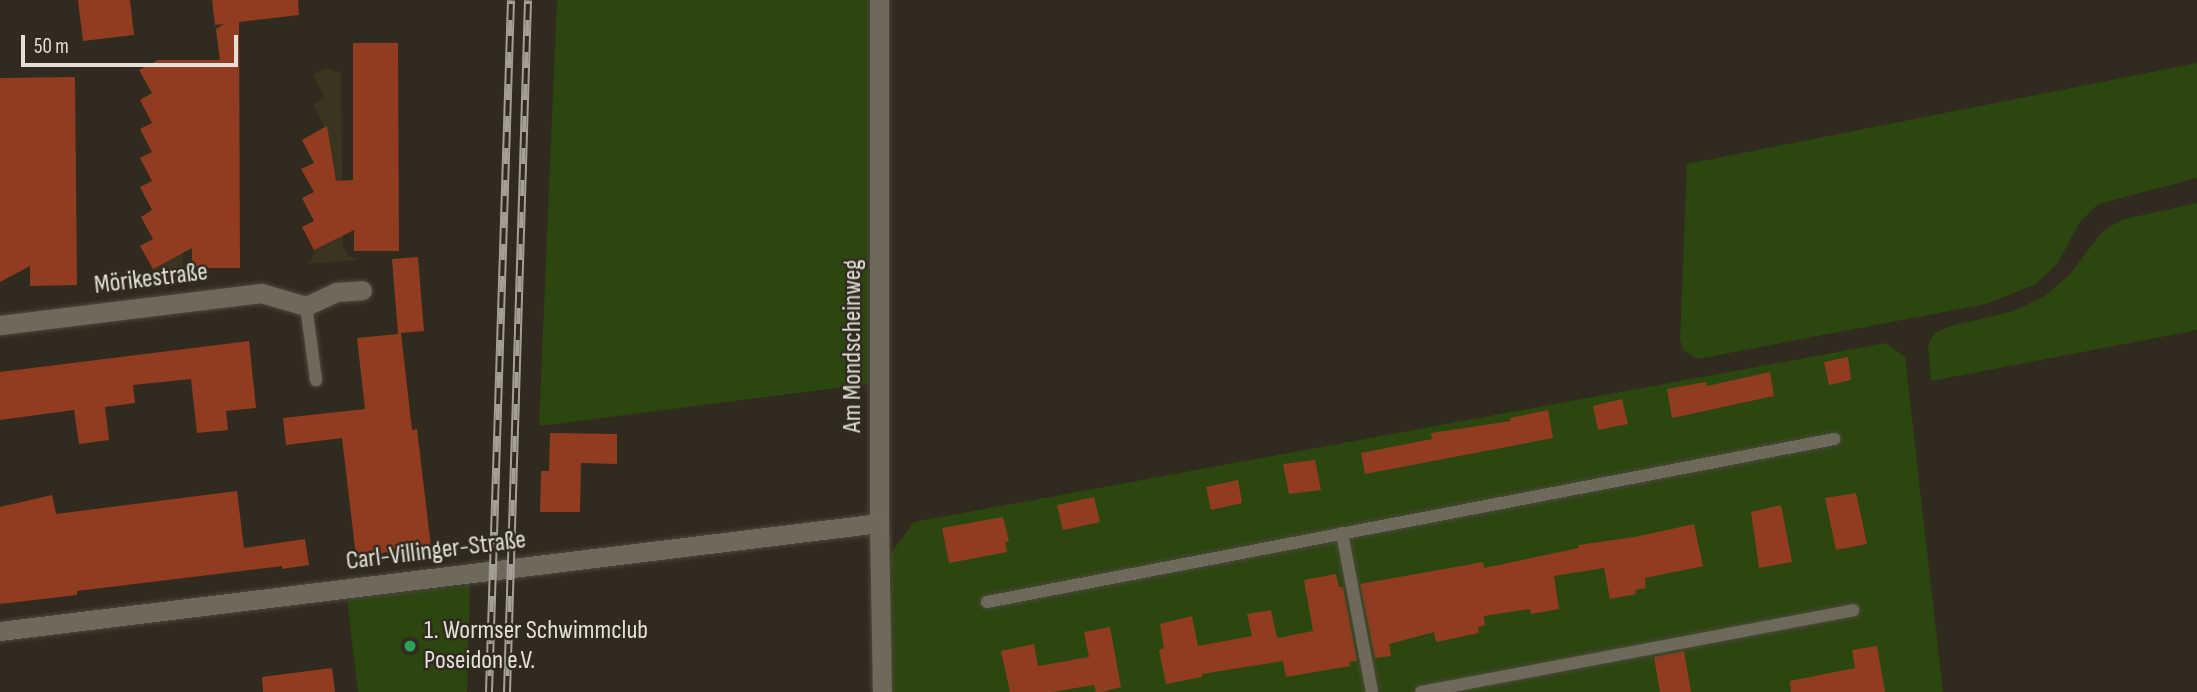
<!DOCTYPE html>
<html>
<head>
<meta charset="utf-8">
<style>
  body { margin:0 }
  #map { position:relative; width:2197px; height:692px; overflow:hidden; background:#302b1e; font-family:"Sofia Sans Condensed",sans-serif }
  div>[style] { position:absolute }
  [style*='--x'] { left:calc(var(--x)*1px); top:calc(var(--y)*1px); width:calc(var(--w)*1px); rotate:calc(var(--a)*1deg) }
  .built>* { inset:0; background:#3b3420 }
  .green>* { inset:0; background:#2c460f }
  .building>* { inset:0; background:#913c21 }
  .roads { filter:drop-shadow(0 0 2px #4d493e) drop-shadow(0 0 2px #4d493e) }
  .service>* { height:12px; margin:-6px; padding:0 6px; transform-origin:6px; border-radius:6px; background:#6f695b }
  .minor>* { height:19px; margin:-9.5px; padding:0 9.5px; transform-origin:9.5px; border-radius:9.5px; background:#6f695b }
  .rail>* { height:8px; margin-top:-4px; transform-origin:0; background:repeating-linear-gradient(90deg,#302b1e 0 16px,#a4a097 0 32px); box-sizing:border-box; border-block:2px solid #a4a097 }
  .dots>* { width:19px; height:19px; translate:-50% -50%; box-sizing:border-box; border:4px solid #302b1e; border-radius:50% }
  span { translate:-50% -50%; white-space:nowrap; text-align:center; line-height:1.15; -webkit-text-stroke:5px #302b1e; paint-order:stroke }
  .street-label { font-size:26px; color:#e3e0d8 }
  .poi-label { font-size:26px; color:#e3e0d8 }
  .left { translate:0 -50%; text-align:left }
  .scale { position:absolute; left:21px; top:35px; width:217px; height:32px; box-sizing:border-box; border:4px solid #e3e0d8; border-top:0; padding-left:9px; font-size:21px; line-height:24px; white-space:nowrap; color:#e3e0d8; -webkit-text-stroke:5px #302b1e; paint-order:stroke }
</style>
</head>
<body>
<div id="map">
  <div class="built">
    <div style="clip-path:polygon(325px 68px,341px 73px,343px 247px,348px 255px,359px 260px,305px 264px,312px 260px,314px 250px,326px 244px,326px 215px,314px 192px,325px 185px,314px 163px,326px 156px,313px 133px,325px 127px,313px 104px,325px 98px,313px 75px)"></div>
    <div style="clip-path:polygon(180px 91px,183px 265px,186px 275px,196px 279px,140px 285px,148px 280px,153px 269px,165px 262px,164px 233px)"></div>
  </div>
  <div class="green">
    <div style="clip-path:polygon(557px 0,869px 0,868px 384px,539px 426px)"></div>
    <div style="clip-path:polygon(2197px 63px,2197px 178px,2098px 204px,2080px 222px,2057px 264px,2036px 284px,1986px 304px,1697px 359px,1683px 350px,1680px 339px,1687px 164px)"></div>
    <div style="clip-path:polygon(2197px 203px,2197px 330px,1931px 381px,1928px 345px,1935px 333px,1951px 326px,2014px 311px,2045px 296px,2070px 274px,2102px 232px,2121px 220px)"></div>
    <div style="clip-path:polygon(1886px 343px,1905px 357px,1943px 692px,891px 692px,891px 553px,914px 522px)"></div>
    <div style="clip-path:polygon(470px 585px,467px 692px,358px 692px,347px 599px)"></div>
  </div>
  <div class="building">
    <div style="clip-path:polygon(78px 0,130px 0,134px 35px,83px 41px)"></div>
    <div style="clip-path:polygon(212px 0,298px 0,299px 15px,239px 22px,240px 268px,192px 268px,192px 248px,153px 269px,140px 246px,153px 239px,141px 217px,152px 210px,140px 187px,152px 181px,140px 158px,152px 152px,140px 129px,152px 123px,140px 100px,152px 93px,139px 70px,158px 60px,220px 60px,216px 29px,224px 24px,215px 25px)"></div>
    <div style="clip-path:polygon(353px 43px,398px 43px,399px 251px,354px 251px,354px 230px,314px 250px,302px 227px,314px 221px,302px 198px,314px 192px,301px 169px,314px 163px,302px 140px,327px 126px,336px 181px,353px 180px)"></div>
    <div style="clip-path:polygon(75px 77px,77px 285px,30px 286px,30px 266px,0 282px,0 78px)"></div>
    <div style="clip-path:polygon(418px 257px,424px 331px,401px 333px,412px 430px,417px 429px,431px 547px,356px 556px,342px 438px,286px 445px,283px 418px,365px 409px,357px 338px,398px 334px,392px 259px)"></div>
    <div style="clip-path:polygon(249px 341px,256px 408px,226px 411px,228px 430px,197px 433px,191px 379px,133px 385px,135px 403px,105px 407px,109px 440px,79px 444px,74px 410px,0 420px,0 372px)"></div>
    <div style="clip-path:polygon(1848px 357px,1851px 380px,1829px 385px,1824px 362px)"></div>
    <div style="clip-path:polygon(1770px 372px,1774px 396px,1672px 418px,1667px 389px,1706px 382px,1707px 386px)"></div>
    <div style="clip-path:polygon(1622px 399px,1628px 424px,1598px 430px,1593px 406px)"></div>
    <div style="clip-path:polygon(1548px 410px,1553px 438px,1365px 474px,1361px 453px,1432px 439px,1431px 433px,1511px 421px,1510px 418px)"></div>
    <div style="clip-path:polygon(550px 433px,617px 434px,617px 464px,581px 463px,580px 512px,540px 512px,541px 471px,549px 471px)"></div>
    <div style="clip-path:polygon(1315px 460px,1321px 490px,1289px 494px,1283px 464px)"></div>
    <div style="clip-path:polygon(1238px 480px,1242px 503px,1211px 510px,1206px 487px)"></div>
    <div style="clip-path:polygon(237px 491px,244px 548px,305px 539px,309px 565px,282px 569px,282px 566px,77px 591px,77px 595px,0 604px,0 507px,52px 495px,56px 514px)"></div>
    <div style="clip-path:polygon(1856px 493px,1867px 544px,1836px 550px,1825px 498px)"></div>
    <div style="clip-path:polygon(1094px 497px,1100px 522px,1063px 530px,1057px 505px)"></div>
    <div style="clip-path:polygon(1781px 505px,1792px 562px,1759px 568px,1751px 512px)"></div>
    <div style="clip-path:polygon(1003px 517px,1009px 542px,1005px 542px,1007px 552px,949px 563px,942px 528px)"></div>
    <div style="clip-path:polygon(1694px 524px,1703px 566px,1645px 578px,1646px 588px,1635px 590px,1636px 594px,1610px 599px,1604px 568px,1554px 576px,1559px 609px,1531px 614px,1530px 609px,1484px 616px,1485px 625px,1478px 627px,1479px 633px,1436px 642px,1434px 632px,1389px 644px,1391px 656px,1375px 658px,1360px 584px,1483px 562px,1484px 568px,1579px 548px,1578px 545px,1635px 537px)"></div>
    <div style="clip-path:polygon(1336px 574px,1339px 587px,1343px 587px,1357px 661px,1349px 662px,1350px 666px,1286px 677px,1283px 661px,1202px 674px,1202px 677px,1166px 684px,1159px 650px,1164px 648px,1160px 624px,1192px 616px,1198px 646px,1252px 636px,1247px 614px,1271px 610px,1277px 638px,1313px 631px,1304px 580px)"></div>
    <div style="clip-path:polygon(1110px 627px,1121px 687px,1101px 692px,1096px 692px,1094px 685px,1052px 692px,1010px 692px,1001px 651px,1034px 644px,1038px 666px,1089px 657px,1084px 632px)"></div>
    <div style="clip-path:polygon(1877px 646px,1885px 692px,1791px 692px,1790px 681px,1855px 668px,1852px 650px)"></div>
    <div style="clip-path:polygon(1684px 651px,1691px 692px,1660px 692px,1654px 657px)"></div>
    <div style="clip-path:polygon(332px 668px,335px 692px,263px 692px,262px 677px)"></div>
  </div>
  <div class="roads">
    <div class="service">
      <div style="--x:306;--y:306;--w:75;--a:82.3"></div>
      <div style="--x:1342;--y:533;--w:162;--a:79.3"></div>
      <div style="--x:987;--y:602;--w:863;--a:-10.89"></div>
      <div style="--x:1421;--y:692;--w:440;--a:-10.7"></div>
    </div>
    <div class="minor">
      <div style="--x:879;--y:0;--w:523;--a:90"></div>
      <div style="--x:879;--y:523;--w:169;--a:89"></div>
      <div style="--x:0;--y:325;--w:263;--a:-7"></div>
      <div style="--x:261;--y:293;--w:47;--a:16.1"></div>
      <div style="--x:306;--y:306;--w:33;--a:-25"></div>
      <div style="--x:336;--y:292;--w:26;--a:-4"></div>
      <div style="--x:0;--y:631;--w:886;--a:-7"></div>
    </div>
  </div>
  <div class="rail">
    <div style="--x:489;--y:692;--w:692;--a:-88.18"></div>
    <div style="--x:507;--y:692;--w:692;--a:-88.26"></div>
  </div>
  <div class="dots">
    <div style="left:410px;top:646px;background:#2e9e5b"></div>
  </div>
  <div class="street-label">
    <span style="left:151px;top:279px;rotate:-7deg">Mörikestraße</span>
    <span style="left:853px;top:346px;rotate:-90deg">Am Mondscheinweg</span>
    <span style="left:436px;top:551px;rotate:-7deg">Carl-Villinger-Straße</span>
  </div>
  <div class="poi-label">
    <span class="left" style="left:424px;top:646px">1. Wormser Schwimmclub<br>Poseidon e.V.</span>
  </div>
  <div class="scale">50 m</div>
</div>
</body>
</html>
